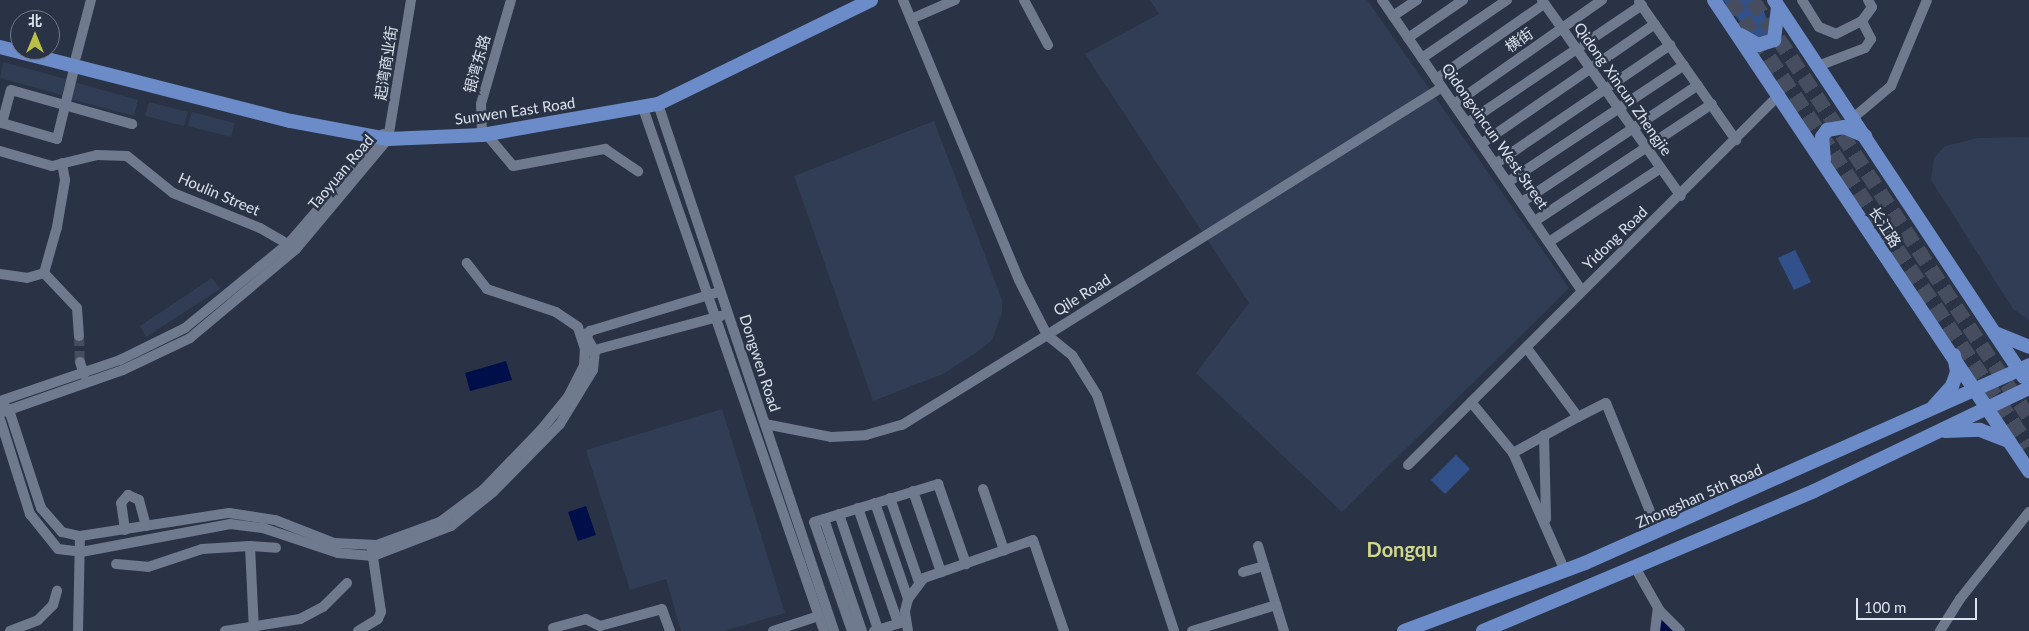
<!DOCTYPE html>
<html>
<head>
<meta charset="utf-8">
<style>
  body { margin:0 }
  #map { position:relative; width:2029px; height:631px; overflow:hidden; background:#2a3345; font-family:Lato,"Noto Sans SC",sans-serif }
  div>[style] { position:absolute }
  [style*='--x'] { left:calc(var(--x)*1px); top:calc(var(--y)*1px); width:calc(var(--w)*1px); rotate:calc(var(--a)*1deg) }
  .built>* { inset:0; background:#303d54 }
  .green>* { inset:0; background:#32518a }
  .water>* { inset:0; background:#000f4a }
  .river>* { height:15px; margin:-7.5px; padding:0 7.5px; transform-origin:7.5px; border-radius:7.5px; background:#000f4a }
  .minor-tunnel>* { height:10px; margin-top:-5px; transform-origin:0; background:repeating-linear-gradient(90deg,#454d5e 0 10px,transparent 0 15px) }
  .highway-tunnel>* { height:15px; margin-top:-7.5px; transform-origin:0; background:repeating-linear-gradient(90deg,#454d5e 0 15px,transparent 0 23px) }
  .minor>* { height:10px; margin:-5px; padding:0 5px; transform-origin:5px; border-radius:5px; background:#6f7a8e }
  .major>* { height:14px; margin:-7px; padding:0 7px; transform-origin:7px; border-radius:7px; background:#6b8cc9 }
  span { translate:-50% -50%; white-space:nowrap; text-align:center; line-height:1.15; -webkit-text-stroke:5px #2a3345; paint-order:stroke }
  .street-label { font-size:15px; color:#dce2ed }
  .district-label { font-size:20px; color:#d2d88a; font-weight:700 }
  .north { position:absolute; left:10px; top:10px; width:50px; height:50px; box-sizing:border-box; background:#2a3345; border:1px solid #717988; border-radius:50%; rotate:0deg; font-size:14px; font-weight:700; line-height:20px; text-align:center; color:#dce2ed }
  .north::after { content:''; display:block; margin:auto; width:18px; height:22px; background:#bac045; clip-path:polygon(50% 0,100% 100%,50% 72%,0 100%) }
  .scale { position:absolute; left:1856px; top:598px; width:121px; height:22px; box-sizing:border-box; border:2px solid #dce2ed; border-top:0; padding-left:6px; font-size:15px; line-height:18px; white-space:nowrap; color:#dce2ed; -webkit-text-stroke:4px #2a3345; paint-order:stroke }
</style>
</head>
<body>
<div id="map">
  <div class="built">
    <div style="clip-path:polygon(1150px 0,1367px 0,1569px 288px,1342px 512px,1196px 373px,1249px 303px,1085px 54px,1159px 14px)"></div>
    <div style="clip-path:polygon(3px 62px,66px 79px,62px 95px,0 78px)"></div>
    <div style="clip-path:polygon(74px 82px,138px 100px,134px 116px,70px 99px)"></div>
    <div style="clip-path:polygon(149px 102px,188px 112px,184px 126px,145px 116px)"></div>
    <div style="clip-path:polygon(192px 112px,235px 123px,231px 137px,188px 126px)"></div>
    <div style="clip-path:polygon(934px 121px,1002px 300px,1002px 313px,992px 340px,977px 352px,943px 374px,873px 401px,794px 176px)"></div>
    <div style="clip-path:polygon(2029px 137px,2029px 320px,2013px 309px,1931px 180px,1934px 158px,1945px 146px,1978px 138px)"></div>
    <div style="clip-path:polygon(212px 278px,220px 289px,146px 337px,140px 326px)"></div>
    <div style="clip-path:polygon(722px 409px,785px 613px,724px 631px,681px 631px,666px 579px,630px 590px,586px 450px)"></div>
  </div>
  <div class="green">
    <div style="clip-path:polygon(1723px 0,1759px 0,1772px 31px,1764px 39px,1751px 35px)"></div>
    <div style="clip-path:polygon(1795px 250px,1811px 282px,1794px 290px,1778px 258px)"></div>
    <div style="clip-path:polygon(1456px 455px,1470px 469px,1445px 494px,1431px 480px)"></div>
  </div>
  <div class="water">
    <div style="clip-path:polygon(506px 361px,512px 380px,470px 391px,465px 373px)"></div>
    <div style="clip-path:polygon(586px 506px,596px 535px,578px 541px,568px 512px)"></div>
  </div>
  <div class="river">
    <div style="--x:1665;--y:631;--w:4;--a:-76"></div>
  </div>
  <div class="minor-tunnel">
    <div style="--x:79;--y:336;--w:26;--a:88"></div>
  </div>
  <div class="highway-tunnel">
    <div style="--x:1731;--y:0;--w:536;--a:56.25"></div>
    <div style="--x:1753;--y:0;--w:500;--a:56.5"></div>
  </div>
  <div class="minor">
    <div style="--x:511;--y:0;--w:108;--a:106.1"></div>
    <div style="--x:481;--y:104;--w:25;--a:88"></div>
    <div style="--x:482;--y:129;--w:48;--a:50"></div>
    <div style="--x:513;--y:166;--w:94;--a:-10.5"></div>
    <div style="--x:605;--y:149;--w:40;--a:34"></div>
    <div style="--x:903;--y:0;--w:303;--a:67.5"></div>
    <div style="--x:1019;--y:280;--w:62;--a:63"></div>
    <div style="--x:1047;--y:335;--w:466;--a:-32.1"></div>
    <div style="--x:1024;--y:0;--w:51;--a:61.9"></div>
    <div style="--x:1382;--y:0;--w:353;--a:55.5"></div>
    <div style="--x:1542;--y:0;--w:240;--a:54.7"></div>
    <div style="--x:1802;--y:0;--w:32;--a:58"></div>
    <div style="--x:1819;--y:27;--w:18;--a:22"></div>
    <div style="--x:1836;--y:34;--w:29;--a:-27"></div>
    <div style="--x:1862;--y:21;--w:17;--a:-54"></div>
    <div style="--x:1872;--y:7;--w:8;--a:-120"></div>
    <div style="--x:1639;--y:2;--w:169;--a:54.9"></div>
    <div style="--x:1393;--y:16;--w:29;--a:-34"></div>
    <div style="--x:911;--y:19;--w:48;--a:-23.4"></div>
    <div style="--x:1408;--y:38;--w:67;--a:-34.6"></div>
    <div style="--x:76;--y:57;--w:59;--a:-75.3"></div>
    <div style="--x:1422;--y:58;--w:103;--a:-34.3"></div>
    <div style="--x:75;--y:65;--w:76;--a:103.7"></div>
    <div style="--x:57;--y:139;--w:57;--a:-163.8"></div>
    <div style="--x:2;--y:123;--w:34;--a:-75"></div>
    <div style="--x:11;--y:90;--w:126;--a:15.7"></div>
    <div style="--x:1818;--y:66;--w:50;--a:-21"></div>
    <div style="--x:1865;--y:48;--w:11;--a:-56"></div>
    <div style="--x:1871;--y:39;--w:20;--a:-117"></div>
    <div style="--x:1436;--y:79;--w:131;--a:-34.8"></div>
    <div style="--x:658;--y:104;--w:556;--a:71.53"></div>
    <div style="--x:1454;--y:104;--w:181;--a:-35.1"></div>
    <div style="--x:643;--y:108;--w:553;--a:70.91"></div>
    <div style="--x:1853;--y:118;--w:50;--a:-40.1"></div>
    <div style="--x:1891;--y:86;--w:93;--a:-67.3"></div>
    <div style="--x:1467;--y:123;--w:211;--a:-34"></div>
    <div style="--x:1481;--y:144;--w:211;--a:-34.6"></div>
    <div style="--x:0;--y:151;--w:54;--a:16.1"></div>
    <div style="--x:52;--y:166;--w:46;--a:-13.7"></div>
    <div style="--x:97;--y:155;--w:30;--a:2"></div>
    <div style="--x:127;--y:156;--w:59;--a:38.8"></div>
    <div style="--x:173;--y:193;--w:94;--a:21.9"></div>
    <div style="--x:260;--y:228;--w:32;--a:30"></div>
    <div style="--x:1495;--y:164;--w:212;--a:-34.2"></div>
    <div style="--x:1508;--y:182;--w:211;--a:-33.6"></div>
    <div style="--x:1522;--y:202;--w:211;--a:-33.6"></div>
    <div style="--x:1535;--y:221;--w:212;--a:-33.5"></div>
    <div style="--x:1549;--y:242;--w:134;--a:-33.5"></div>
    <div style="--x:44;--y:273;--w:48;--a:-74.2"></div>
    <div style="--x:57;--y:227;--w:48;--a:-80.3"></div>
    <div style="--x:65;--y:180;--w:17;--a:-100"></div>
    <div style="--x:0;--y:274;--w:27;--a:8"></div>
    <div style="--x:27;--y:278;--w:18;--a:-16"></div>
    <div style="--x:44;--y:273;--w:48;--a:46.7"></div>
    <div style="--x:77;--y:308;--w:28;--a:86"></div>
    <div style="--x:584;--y:341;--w:12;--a:-59"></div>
    <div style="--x:590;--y:331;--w:131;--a:-16.9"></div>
    <div style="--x:591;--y:351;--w:135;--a:-15.1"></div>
    <div style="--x:80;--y:362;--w:13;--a:72"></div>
    <div style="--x:0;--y:401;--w:127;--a:-18.9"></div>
    <div style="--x:120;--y:360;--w:72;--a:-26.2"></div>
    <div style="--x:185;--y:328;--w:134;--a:-39.3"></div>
    <div style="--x:289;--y:243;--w:144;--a:-49.2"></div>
    <div style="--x:0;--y:402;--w:12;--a:42"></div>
    <div style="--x:9;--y:410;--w:103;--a:71.9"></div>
    <div style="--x:41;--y:508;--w:32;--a:49"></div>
    <div style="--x:62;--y:532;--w:18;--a:13"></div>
    <div style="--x:80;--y:536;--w:151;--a:-8.8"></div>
    <div style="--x:229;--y:513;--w:47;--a:8.7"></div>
    <div style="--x:275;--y:520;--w:63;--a:21.3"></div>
    <div style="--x:334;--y:543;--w:43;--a:2.7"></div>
    <div style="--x:377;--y:545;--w:67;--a:-20.1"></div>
    <div style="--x:440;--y:522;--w:54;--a:-36.7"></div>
    <div style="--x:483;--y:490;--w:83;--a:-46"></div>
    <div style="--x:541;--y:430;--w:43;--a:-50.7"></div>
    <div style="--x:568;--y:397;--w:35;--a:-63"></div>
    <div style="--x:584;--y:366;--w:17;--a:-87"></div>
    <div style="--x:585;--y:349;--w:23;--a:-108"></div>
    <div style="--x:578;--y:327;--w:27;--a:-146"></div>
    <div style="--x:556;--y:312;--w:73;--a:-161.6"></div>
    <div style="--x:487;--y:289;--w:33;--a:-128"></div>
    <div style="--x:1471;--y:402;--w:66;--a:50.5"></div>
    <div style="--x:1513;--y:453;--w:129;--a:66.2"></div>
    <div style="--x:3;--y:412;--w:127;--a:-19.3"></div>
    <div style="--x:123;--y:370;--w:74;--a:-25.5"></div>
    <div style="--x:190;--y:338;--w:138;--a:-40"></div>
    <div style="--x:296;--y:249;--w:143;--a:-50.1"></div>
    <div style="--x:388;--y:139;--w:141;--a:-80.6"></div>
    <div style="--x:1578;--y:417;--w:31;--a:-27"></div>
    <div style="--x:1606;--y:403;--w:138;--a:67.9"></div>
    <div style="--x:0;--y:419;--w:100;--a:72.5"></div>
    <div style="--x:30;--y:514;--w:45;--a:51.3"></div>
    <div style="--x:58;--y:549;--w:23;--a:7"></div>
    <div style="--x:81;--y:552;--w:152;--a:-10.6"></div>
    <div style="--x:230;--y:524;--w:33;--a:7"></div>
    <div style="--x:263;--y:528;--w:79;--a:18.4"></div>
    <div style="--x:338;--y:553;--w:35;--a:5"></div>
    <div style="--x:373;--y:556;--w:84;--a:-21"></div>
    <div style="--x:451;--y:526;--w:54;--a:-39"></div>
    <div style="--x:493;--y:492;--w:95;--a:-45.4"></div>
    <div style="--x:560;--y:424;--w:63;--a:-58.6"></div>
    <div style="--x:593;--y:370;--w:18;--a:-84"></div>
    <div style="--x:595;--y:352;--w:21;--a:-119"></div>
    <div style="--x:765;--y:424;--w:67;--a:11.1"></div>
    <div style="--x:831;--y:437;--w:35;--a:-3"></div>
    <div style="--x:866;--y:435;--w:37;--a:-16"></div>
    <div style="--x:902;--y:425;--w:171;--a:-31.8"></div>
    <div style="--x:1047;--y:335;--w:32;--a:39"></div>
    <div style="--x:1072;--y:355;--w:47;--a:58"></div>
    <div style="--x:1097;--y:395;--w:248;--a:71.9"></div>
    <div style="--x:1544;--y:435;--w:84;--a:88.6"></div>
    <div style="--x:1513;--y:453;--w:74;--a:-29"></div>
    <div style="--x:1578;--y:417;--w:87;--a:-126.6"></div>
    <div style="--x:1408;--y:465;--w:525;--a:-44.92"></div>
    <div style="--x:983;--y:489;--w:65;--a:71"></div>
    <div style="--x:913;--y:491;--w:86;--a:70.9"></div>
    <div style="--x:890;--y:498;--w:89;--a:71"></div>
    <div style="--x:875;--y:503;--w:102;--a:71"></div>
    <div style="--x:858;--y:508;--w:122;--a:70.8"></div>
    <div style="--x:839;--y:514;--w:121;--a:71.3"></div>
    <div style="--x:824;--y:519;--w:118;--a:71.3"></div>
    <div style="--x:125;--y:530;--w:27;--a:-98"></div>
    <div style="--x:121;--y:503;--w:11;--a:-49"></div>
    <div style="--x:128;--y:495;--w:12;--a:24"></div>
    <div style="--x:139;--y:500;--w:27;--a:75"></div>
    <div style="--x:250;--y:546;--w:26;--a:4"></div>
    <div style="--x:1258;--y:546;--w:89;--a:73"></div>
    <div style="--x:116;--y:564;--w:32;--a:5"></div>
    <div style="--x:148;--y:567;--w:57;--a:-18.4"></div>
    <div style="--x:202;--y:549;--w:48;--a:-3.6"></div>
    <div style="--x:250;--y:546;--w:85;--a:87.3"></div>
    <div style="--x:1636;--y:569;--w:48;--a:60.3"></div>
    <div style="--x:1660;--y:611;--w:28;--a:45"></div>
    <div style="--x:1243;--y:572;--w:22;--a:-16"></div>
    <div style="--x:553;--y:628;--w:34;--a:-15"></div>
    <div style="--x:586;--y:619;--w:16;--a:27"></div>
    <div style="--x:600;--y:626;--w:64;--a:-15.3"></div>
    <div style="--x:662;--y:609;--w:23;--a:70"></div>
    <div style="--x:10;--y:631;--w:30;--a:-21"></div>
    <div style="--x:38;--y:620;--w:21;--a:-45"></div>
    <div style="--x:53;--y:605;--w:15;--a:-74"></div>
    <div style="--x:78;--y:631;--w:95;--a:-88.8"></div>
    <div style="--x:225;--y:631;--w:76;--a:-9.1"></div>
    <div style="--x:300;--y:619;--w:26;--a:-28"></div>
    <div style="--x:323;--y:607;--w:34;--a:-45"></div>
    <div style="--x:358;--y:631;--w:23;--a:-31"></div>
    <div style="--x:378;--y:619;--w:8;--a:-67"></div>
    <div style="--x:381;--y:612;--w:63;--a:-98.3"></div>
    <div style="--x:773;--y:631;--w:48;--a:-18.1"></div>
    <div style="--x:852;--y:631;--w:115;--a:-109.2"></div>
    <div style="--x:814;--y:522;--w:130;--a:-17"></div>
    <div style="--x:938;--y:484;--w:85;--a:70.7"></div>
    <div style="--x:874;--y:631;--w:31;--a:-17"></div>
    <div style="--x:908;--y:631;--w:20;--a:-99"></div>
    <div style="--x:905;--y:611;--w:12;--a:-76"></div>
    <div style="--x:908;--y:599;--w:26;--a:-53"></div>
    <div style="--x:924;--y:578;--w:115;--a:-19.2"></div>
    <div style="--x:1033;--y:540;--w:96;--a:71.2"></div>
    <div style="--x:1192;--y:631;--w:88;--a:-17.2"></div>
    <div style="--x:1655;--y:631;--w:23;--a:-83"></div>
    <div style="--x:1940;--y:631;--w:38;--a:-58"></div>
    <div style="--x:1960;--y:599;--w:111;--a:-51.6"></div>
  </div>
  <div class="major">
    <div style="--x:1714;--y:0;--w:567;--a:56.23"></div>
    <div style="--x:1774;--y:0;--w:452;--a:56.5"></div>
    <div style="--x:1741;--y:35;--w:20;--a:30"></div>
    <div style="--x:1758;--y:45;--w:17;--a:-17"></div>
    <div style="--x:1774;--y:40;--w:33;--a:-83"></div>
    <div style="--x:0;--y:47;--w:300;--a:14.3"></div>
    <div style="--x:291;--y:121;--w:99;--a:10.5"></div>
    <div style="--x:388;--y:139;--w:94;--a:-2.4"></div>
    <div style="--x:482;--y:135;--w:179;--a:-10"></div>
    <div style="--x:658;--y:104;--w:237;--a:-26"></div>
    <div style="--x:1824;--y:159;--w:22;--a:-95"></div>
    <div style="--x:1822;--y:137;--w:9;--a:-54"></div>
    <div style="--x:1827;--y:130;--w:17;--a:-10"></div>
    <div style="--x:1844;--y:127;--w:23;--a:23"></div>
    <div style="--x:1995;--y:333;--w:37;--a:22"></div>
    <div style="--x:1934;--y:406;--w:27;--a:-48"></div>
    <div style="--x:1952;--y:386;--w:15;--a:-70"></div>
    <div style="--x:1957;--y:372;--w:17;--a:-100"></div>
    <div style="--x:1945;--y:431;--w:35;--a:-2"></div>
    <div style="--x:1980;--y:430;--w:31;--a:21"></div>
    <div style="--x:1404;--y:631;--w:193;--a:-20.6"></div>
    <div style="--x:1585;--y:563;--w:486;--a:-24"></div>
    <div style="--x:1483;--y:631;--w:359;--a:-22.9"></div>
    <div style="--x:1814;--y:491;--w:238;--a:-25.6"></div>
  </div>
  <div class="street-label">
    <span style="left:1519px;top:40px;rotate:-35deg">横街</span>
    <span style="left:386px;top:63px;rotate:-81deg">起湾商业街</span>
    <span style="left:477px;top:64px;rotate:-74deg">银湾东路</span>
    <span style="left:1623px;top:89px;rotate:55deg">Qidong Xincun Zhengjie</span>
    <span style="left:515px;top:111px;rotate:-8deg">Sunwen East Road</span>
    <span style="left:1495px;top:136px;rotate:55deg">Qidongxincun West Street</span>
    <span style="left:341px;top:172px;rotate:-50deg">Taoyuan Road</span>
    <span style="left:219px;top:194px;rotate:23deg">Houlin Street</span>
    <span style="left:1885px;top:227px;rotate:57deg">长江路</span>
    <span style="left:1615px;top:238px;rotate:-44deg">Yidong Road</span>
    <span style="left:1082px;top:295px;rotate:-32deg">Qile Road</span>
    <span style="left:760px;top:363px;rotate:72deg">Dongwen Road</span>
    <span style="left:1699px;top:496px;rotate:-24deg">Zhongshan 5th Road</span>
  </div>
  <div class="district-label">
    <span style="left:1402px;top:549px">Dongqu</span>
  </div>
  <div class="north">北</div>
  <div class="scale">100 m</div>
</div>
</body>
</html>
